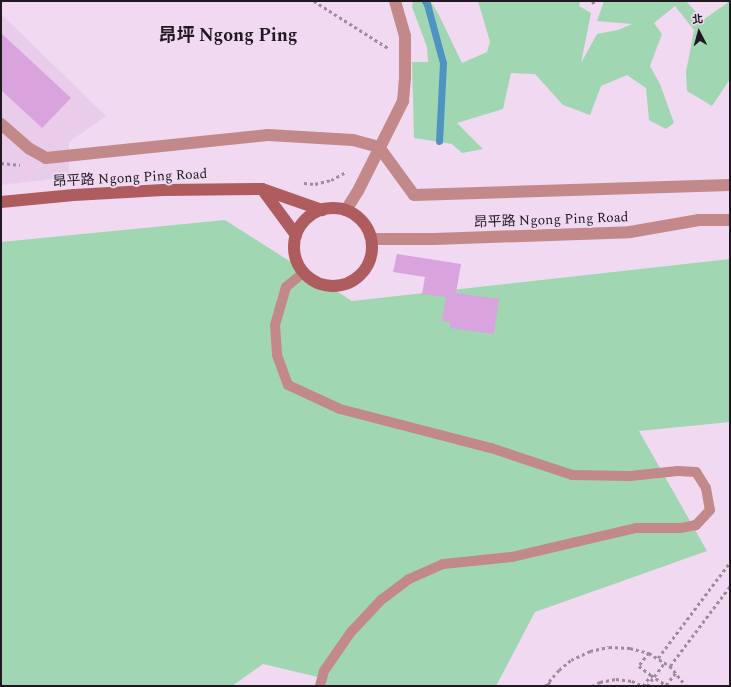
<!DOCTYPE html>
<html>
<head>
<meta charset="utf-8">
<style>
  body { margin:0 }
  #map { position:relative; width:731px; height:687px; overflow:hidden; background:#f0d9f1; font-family:Spectral,"Noto Sans TC",serif }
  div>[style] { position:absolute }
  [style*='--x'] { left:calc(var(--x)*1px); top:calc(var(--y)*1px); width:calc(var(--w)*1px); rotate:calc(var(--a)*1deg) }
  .built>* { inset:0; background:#e9ccea }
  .green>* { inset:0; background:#a0d7b2 }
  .stream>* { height:7px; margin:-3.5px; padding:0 3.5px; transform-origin:3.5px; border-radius:3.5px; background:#4e93c2 }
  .building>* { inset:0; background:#d9a3dd }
  .path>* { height:2.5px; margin-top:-1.25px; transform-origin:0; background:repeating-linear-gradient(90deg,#9d8c9e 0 3px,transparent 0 6px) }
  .lane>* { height:10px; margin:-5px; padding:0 5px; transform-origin:5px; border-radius:5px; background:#c3898a }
  .street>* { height:12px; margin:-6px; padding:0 6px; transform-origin:6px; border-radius:6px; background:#c3898a }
  .secondary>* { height:12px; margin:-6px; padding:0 6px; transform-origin:6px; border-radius:6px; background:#af5c5f }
  .secondary>.ring { margin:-6px; padding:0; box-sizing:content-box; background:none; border:12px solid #af5c5f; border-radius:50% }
  span { translate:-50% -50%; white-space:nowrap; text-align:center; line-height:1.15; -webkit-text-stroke:4px #f0d9f1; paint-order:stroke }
  .street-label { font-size:14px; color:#211921 }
  .district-label { font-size:18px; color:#211921; font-weight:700 }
  .frame { position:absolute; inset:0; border:2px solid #211921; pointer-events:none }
  .north { position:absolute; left:679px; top:12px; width:40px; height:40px; -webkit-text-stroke:3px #f0d9f1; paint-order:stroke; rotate:354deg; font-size:11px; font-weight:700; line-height:16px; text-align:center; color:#211921 }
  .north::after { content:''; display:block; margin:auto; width:14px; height:18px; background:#211921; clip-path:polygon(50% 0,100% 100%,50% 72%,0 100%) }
</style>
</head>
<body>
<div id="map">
  <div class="built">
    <div style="clip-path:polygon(1px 14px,106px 116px,69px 142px,69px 177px,1px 185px)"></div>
  </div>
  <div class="green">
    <div style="clip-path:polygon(413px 1px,430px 1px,438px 13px,462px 63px,487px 52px,490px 42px,478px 1px,580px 1px,579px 6px,591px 13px,581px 63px,597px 34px,618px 30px,632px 24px,597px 21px,604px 1px,686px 1px,703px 20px,730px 1px,730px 79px,712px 106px,687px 91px,686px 72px,694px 30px,675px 6px,654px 23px,662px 34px,650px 66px,660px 84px,674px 123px,666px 129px,649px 120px,646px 88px,627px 75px,601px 86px,590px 115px,563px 105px,535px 74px,511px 73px,503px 109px,457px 123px,483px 149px,462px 153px,452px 144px,414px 138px,412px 62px,428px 62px,427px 47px,412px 7px)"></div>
    <div style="clip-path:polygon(225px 220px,352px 301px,730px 259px,730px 422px,639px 431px,707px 551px,535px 612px,496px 686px,327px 686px,322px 678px,263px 664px,232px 686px,1px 686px,1px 242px)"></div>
  </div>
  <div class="stream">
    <div style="--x:425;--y:1;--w:4;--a:56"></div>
    <div style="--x:427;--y:4;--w:61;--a:74.8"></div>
    <div style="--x:443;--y:63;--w:78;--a:92.9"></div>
  </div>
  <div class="building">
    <div style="clip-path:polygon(1px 33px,71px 98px,42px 128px,1px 90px)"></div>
    <div style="clip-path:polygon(397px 254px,461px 264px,456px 293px,499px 299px,494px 334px,450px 328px,450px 322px,442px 321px,446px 297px,422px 294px,425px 277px,393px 272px)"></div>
  </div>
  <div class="path">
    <div style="--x:314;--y:1;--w:88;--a:32.4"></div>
    <div style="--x:593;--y:1;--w:3;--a:72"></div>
    <div style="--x:1;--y:163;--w:19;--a:6"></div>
    <div style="--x:304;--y:183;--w:11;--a:5"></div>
    <div style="--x:315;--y:184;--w:16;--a:-14"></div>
    <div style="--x:331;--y:180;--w:17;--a:-28"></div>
    <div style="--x:649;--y:653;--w:16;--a:128"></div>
    <div style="--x:639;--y:666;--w:15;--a:37"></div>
    <div style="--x:651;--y:675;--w:18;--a:34"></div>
    <div style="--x:666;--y:685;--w:16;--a:-52"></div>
    <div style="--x:658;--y:658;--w:120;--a:-53.1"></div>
    <div style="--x:670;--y:666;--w:100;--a:-53.1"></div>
    <div style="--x:548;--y:682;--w:7;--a:34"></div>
    <div style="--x:545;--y:686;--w:21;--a:-49"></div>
    <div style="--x:559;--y:670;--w:16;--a:-40"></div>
    <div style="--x:571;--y:660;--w:21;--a:-25"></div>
    <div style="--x:590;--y:651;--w:19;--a:-12"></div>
    <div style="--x:609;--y:647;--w:21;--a:3"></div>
    <div style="--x:630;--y:648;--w:20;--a:15"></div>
    <div style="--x:649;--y:653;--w:25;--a:32"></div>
    <div style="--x:670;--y:666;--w:26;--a:51"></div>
    <div style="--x:592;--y:686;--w:9;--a:-27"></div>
    <div style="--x:600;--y:682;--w:16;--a:-11"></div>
    <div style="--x:616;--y:679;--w:16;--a:7"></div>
    <div style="--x:632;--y:681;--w:12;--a:24"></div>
    <div style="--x:643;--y:686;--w:14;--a:-54"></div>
    <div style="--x:647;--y:686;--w:30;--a:-53"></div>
  </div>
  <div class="lane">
    <div style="--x:304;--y:272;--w:23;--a:140"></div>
    <div style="--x:286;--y:287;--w:40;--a:106"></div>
    <div style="--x:275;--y:325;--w:30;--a:86"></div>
    <div style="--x:277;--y:355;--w:32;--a:70"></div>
    <div style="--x:288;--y:385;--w:57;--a:24.8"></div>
    <div style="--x:340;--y:409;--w:156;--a:14.5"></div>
    <div style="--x:491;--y:448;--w:85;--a:18.4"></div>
    <div style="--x:572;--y:475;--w:58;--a:1"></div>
    <div style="--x:630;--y:476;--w:48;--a:-5.9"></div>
    <div style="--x:678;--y:471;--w:18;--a:3"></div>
    <div style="--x:696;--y:472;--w:19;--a:58"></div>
    <div style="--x:706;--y:488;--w:22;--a:80"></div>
    <div style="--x:710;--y:510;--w:21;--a:133"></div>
    <div style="--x:696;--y:525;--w:16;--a:169"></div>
    <div style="--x:680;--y:528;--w:44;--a:180"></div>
    <div style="--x:636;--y:528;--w:128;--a:166.9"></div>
    <div style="--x:511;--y:557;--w:68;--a:174.1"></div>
    <div style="--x:443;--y:564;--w:37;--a:156"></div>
    <div style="--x:409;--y:579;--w:34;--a:143"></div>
    <div style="--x:382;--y:599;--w:45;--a:133.2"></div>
    <div style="--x:351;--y:632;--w:47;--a:124.7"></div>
    <div style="--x:324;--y:671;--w:16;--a:105"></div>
  </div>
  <div class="street">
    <div style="--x:1;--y:124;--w:38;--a:41"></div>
    <div style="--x:30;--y:149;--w:18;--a:29"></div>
    <div style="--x:46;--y:158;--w:223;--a:-5.9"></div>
    <div style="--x:268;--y:135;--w:85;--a:3.4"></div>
    <div style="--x:353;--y:140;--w:27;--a:15"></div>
    <div style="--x:379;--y:147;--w:59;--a:53.9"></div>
    <div style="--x:414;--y:195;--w:316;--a:-1.8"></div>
    <div style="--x:346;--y:210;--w:22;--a:-58"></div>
    <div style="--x:358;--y:191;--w:101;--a:-63.4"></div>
    <div style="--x:403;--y:101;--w:24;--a:-85"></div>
    <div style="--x:405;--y:77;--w:41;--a:-90"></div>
    <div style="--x:405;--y:36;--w:36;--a:-106"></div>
    <div style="--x:372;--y:239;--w:62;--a:0"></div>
    <div style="--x:434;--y:239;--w:196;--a:-2"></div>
    <div style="--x:630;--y:232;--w:70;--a:-9.9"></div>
    <div style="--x:699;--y:220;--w:31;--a:0"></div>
  </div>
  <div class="secondary">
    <div style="--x:262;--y:189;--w:57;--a:53.5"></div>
    <div style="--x:1;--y:202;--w:73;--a:-5.5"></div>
    <div style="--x:74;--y:195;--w:89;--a:-3.2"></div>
    <div style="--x:163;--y:190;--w:99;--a:-0.6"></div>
    <div style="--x:262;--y:189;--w:64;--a:19.3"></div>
    <div class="ring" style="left:294px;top:208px;width:66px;height:66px"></div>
  </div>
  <div class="street-label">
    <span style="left:130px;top:178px;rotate:-3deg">昂平路 Ngong Ping Road</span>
    <span style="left:551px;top:220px;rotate:-2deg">昂平路 Ngong Ping Road</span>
  </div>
  <div class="district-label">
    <span style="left:228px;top:36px">昂坪 Ngong Ping</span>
  </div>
  <div class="frame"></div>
  <div class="north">北</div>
</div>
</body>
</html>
